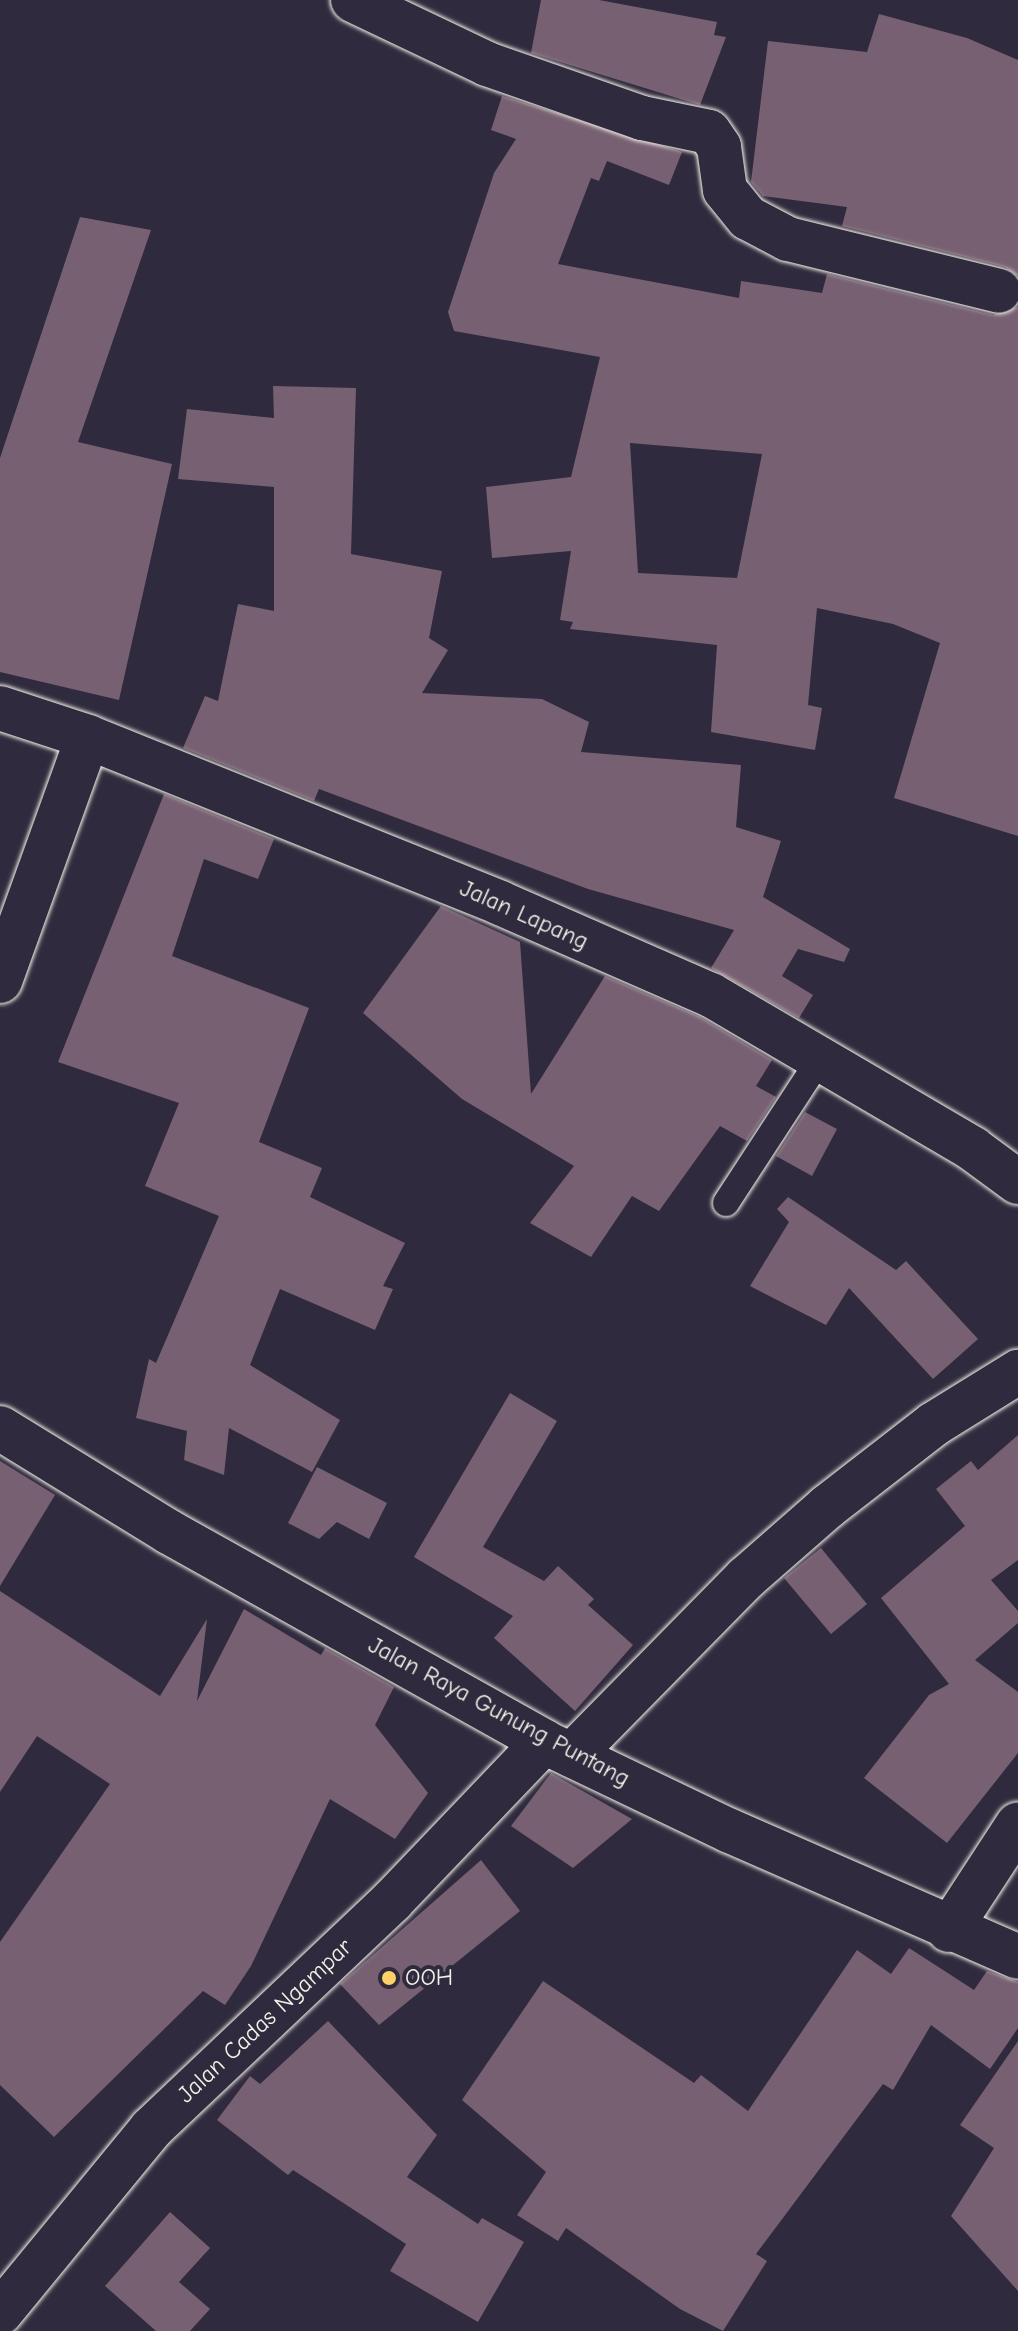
<!DOCTYPE html>
<html>
<head>
<meta charset="utf-8">
<style>
  body { margin:0 }
  #map { position:relative; width:1018px; height:2331px; overflow:hidden; background:#2f2a3d; font-family:"Comic Neue",sans-serif }
  div>[style] { position:absolute }
  [style*='--x'] { left:calc(var(--x)*1px); top:calc(var(--y)*1px); width:calc(var(--w)*1px); rotate:calc(var(--a)*1deg) }
  .building>* { inset:0; background:#786073 }
  .roads { filter:drop-shadow(0 0 2px #f4f1e8) drop-shadow(0 0 2px #f4f1e8) }
  .lane>* { height:26px; margin:-13px; padding:0 13px; transform-origin:13px; border-radius:13px; background:#2f2a3d }
  .street>* { height:44px; margin:-22px; padding:0 22px; transform-origin:22px; border-radius:22px; background:#2f2a3d }
  .secondary>* { height:44px; margin:-22px; padding:0 22px; transform-origin:22px; border-radius:22px; background:#2f2a3d }
  .dots>* { width:22px; height:22px; translate:-50% -50%; box-sizing:border-box; border:4px solid #2f2a3d; border-radius:50% }
  span { translate:-50% -50%; white-space:nowrap; text-align:center; line-height:1.15; -webkit-text-stroke:8px #2f2a3d; paint-order:stroke }
  .street-label { font-size:24px; color:#f4f1e8 }
  .poi-label { font-size:24px; color:#f4f1e8 }
  .left { translate:0 -50%; text-align:left }
</style>
</head>
<body>
<div id="map">
  <div class="building">
    <div style="clip-path:polygon(541px 0,599px 0,717px 22px,714px 35px,726px 37px,700px 105px,531px 53px)"></div>
    <div style="clip-path:polygon(879px 14px,967px 38px,1018px 60px,1018px 276px,1005px 267px,842px 226px,847px 207px,763px 196px,751px 182px,768px 41px,867px 52px)"></div>
    <div style="clip-path:polygon(evenodd,502px 96px,682px 152px,669px 185px,607px 161px,599px 181px,591px 178px,558px 264px,739px 298px,741px 281px,822px 293px,827px 274px,993px 315px,1018px 307px,1018px 836px,894px 798px,940px 643px,893px 624px,817px 608px,808px 705px,822px 708px,815px 750px,711px 732px,717px 645px,570px 629px,573px 622px,560px 620px,571px 551px,492px 558px,486px 487px,571px 477px,600px 357px,454px 331px,448px 312px,494px 173px,516px 139px,491px 130px,502px 96px,630px 443px,762px 454px,737px 578px,638px 573px,630px 443px)"></div>
    <div style="clip-path:polygon(80px 217px,151px 230px,78px 442px,172px 464px,119px 700px,0 672px,0 458px)"></div>
    <div style="clip-path:polygon(273px 386px,356px 388px,351px 554px,442px 571px,429px 638px,448px 650px,422px 693px,542px 699px,589px 722px,581px 752px,741px 765px,736px 827px,781px 841px,763px 897px,850px 949px,844px 962px,798px 949px,782px 976px,813px 995px,799px 1018px,711px 968px,734px 930px,588px 889px,319px 789px,314px 801px,183px 748px,205px 696px,218px 701px,238px 604px,274px 611px,274px 487px,178px 479px,187px 409px,274px 418px)"></div>
    <div style="clip-path:polygon(164px 794px,274px 839px,258px 879px,204px 859px,172px 956px,309px 1008px,259px 1142px,322px 1168px,310px 1197px,405px 1243px,383px 1286px,393px 1289px,375px 1330px,280px 1289px,250px 1365px,340px 1420px,312px 1472px,229px 1428px,224px 1475px,184px 1460px,187px 1431px,136px 1418px,149px 1359px,156px 1363px,219px 1216px,145px 1186px,179px 1103px,58px 1062px)"></div>
    <div style="clip-path:polygon(441px 906px,520px 942px,531px 1094px,605px 976px,700px 1017px,772px 1060px,756px 1086px,776px 1097px,747px 1141px,720px 1126px,659px 1211px,632px 1196px,591px 1257px,530px 1223px,574px 1166px,462px 1099px,363px 1013px)"></div>
    <div style="clip-path:polygon(805px 1112px,837px 1129px,812px 1176px,776px 1156px)"></div>
    <div style="clip-path:polygon(788px 1197px,896px 1270px,906px 1261px,978px 1339px,933px 1379px,849px 1288px,826px 1325px,750px 1286px,789px 1222px,777px 1209px)"></div>
    <div style="clip-path:polygon(510px 1393px,557px 1421px,483px 1547px,544px 1581px,558px 1566px,594px 1599px,588px 1605px,633px 1645px,575px 1711px,494px 1638px,513px 1616px,414px 1557px)"></div>
    <div style="clip-path:polygon(1018px 1435px,1018px 1560px,991px 1580px,1018px 1611px,1018px 1623px,975px 1660px,1018px 1692px,1018px 1753px,947px 1843px,864px 1778px,929px 1695px,949px 1684px,881px 1598px,965px 1526px,936px 1489px,971px 1461px,978px 1470px)"></div>
    <div style="clip-path:polygon(0 1461px,55px 1495px,0 1586px)"></div>
    <div style="clip-path:polygon(317px 1467px,387px 1503px,369px 1539px,337px 1522px,319px 1539px,288px 1523px)"></div>
    <div style="clip-path:polygon(821px 1548px,867px 1604px,831px 1634px,784px 1578px)"></div>
    <div style="clip-path:polygon(0 1591px,160px 1696px,207px 1619px,197px 1701px,244px 1609px,321px 1655px,325px 1648px,394px 1687px,375px 1725px,428px 1793px,395px 1839px,330px 1799px,251px 1966px,225px 2005px,203px 1991px,54px 2137px,0 2085px,0 1942px,110px 1784px,37px 1736px,0 1792px)"></div>
    <div style="clip-path:polygon(551px 1773px,632px 1819px,573px 1868px,511px 1826px)"></div>
    <div style="clip-path:polygon(481px 1860px,520px 1911px,379px 2025px,340px 1984px)"></div>
    <div style="clip-path:polygon(909px 1948px,974px 1990px,987px 1971px,1018px 1982px,1018px 2028px,990px 2069px,931px 2025px,893px 2090px,883px 2084px,756px 2254px,767px 2261px,723px 2331px,680px 2309px,566px 2228px,558px 2241px,517px 2215px,546px 2172px,462px 2100px,543px 1981px,694px 2083px,701px 2075px,748px 2111px,857px 1950px,891px 1974px)"></div>
    <div style="clip-path:polygon(328px 2021px,437px 2135px,407px 2177px,478px 2224px,482px 2218px,524px 2242px,478px 2322px,390px 2271px,406px 2244px,293px 2170px,288px 2175px,217px 2120px,250px 2076px,260px 2084px)"></div>
    <div style="clip-path:polygon(1018px 2041px,1018px 2291px,951px 2216px,994px 2148px,960px 2125px)"></div>
    <div style="clip-path:polygon(170px 2212px,210px 2248px,179px 2282px,210px 2309px,190px 2331px,156px 2331px,105px 2286px)"></div>
  </div>
  <div class="roads">
    <div class="lane">
      <div style="--x:726;--y:1203;--w:172;--a:-56.9"></div>
    </div>
    <div class="street">
      <div style="--x:353;--y:0;--w:148;--a:25.5"></div>
      <div style="--x:487;--y:64;--w:164;--a:19.2"></div>
      <div style="--x:642;--y:118;--w:68;--a:11.8"></div>
      <div style="--x:709;--y:132;--w:18;--a:56"></div>
      <div style="--x:719;--y:147;--w:43;--a:82.1"></div>
      <div style="--x:725;--y:190;--w:36;--a:51"></div>
      <div style="--x:748;--y:218;--w:45;--a:27.7"></div>
      <div style="--x:788;--y:239;--w:217;--a:13.8"></div>
      <div style="--x:0;--y:708;--w:93;--a:18.2"></div>
      <div style="--x:88;--y:737;--w:444;--a:21.9"></div>
      <div style="--x:500;--y:903;--w:230;--a:23.6"></div>
      <div style="--x:711;--y:995;--w:304;--a:30.4"></div>
      <div style="--x:973;--y:1149;--w:56;--a:36.3"></div>
      <div style="--x:0;--y:981;--w:259;--a:-70.2"></div>
      <div style="--x:572;--y:1755;--w:248;--a:-45.5"></div>
      <div style="--x:746;--y:1578;--w:108;--a:-41.2"></div>
      <div style="--x:827;--y:1507;--w:135;--a:-37.8"></div>
      <div style="--x:934;--y:1424;--w:99;--a:-31.8"></div>
      <div style="--x:949;--y:1930;--w:126;--a:-56.9"></div>
      <div style="--x:0;--y:2313;--w:238;--a:-50.6"></div>
      <div style="--x:151;--y:2129;--w:332;--a:-43.4"></div>
      <div style="--x:392;--y:1901;--w:220;--a:-46.3"></div>
    </div>
    <div class="secondary">
      <div style="--x:0;--y:1428;--w:198;--a:31.6"></div>
      <div style="--x:169;--y:1532;--w:430;--a:29.2"></div>
      <div style="--x:544;--y:1742;--w:206;--a:25.6"></div>
      <div style="--x:730;--y:1831;--w:314;--a:23.6"></div>
    </div>
  </div>
  <div class="dots">
    <div style="left:389px;top:1978px;background:#ffd166"></div>
  </div>
  <div class="street-label">
    <span style="left:524px;top:915px;rotate:24deg">Jalan Lapang</span>
    <span style="left:499px;top:1712px;rotate:28deg">Jalan Raya Gunung Puntang</span>
    <span style="left:265px;top:2021px;rotate:-43deg">Jalan Cadas Ngampar</span>
  </div>
  <div class="poi-label">
    <span class="left" style="left:405px;top:1978px">OOH</span>
  </div>
</div>
</body>
</html>
